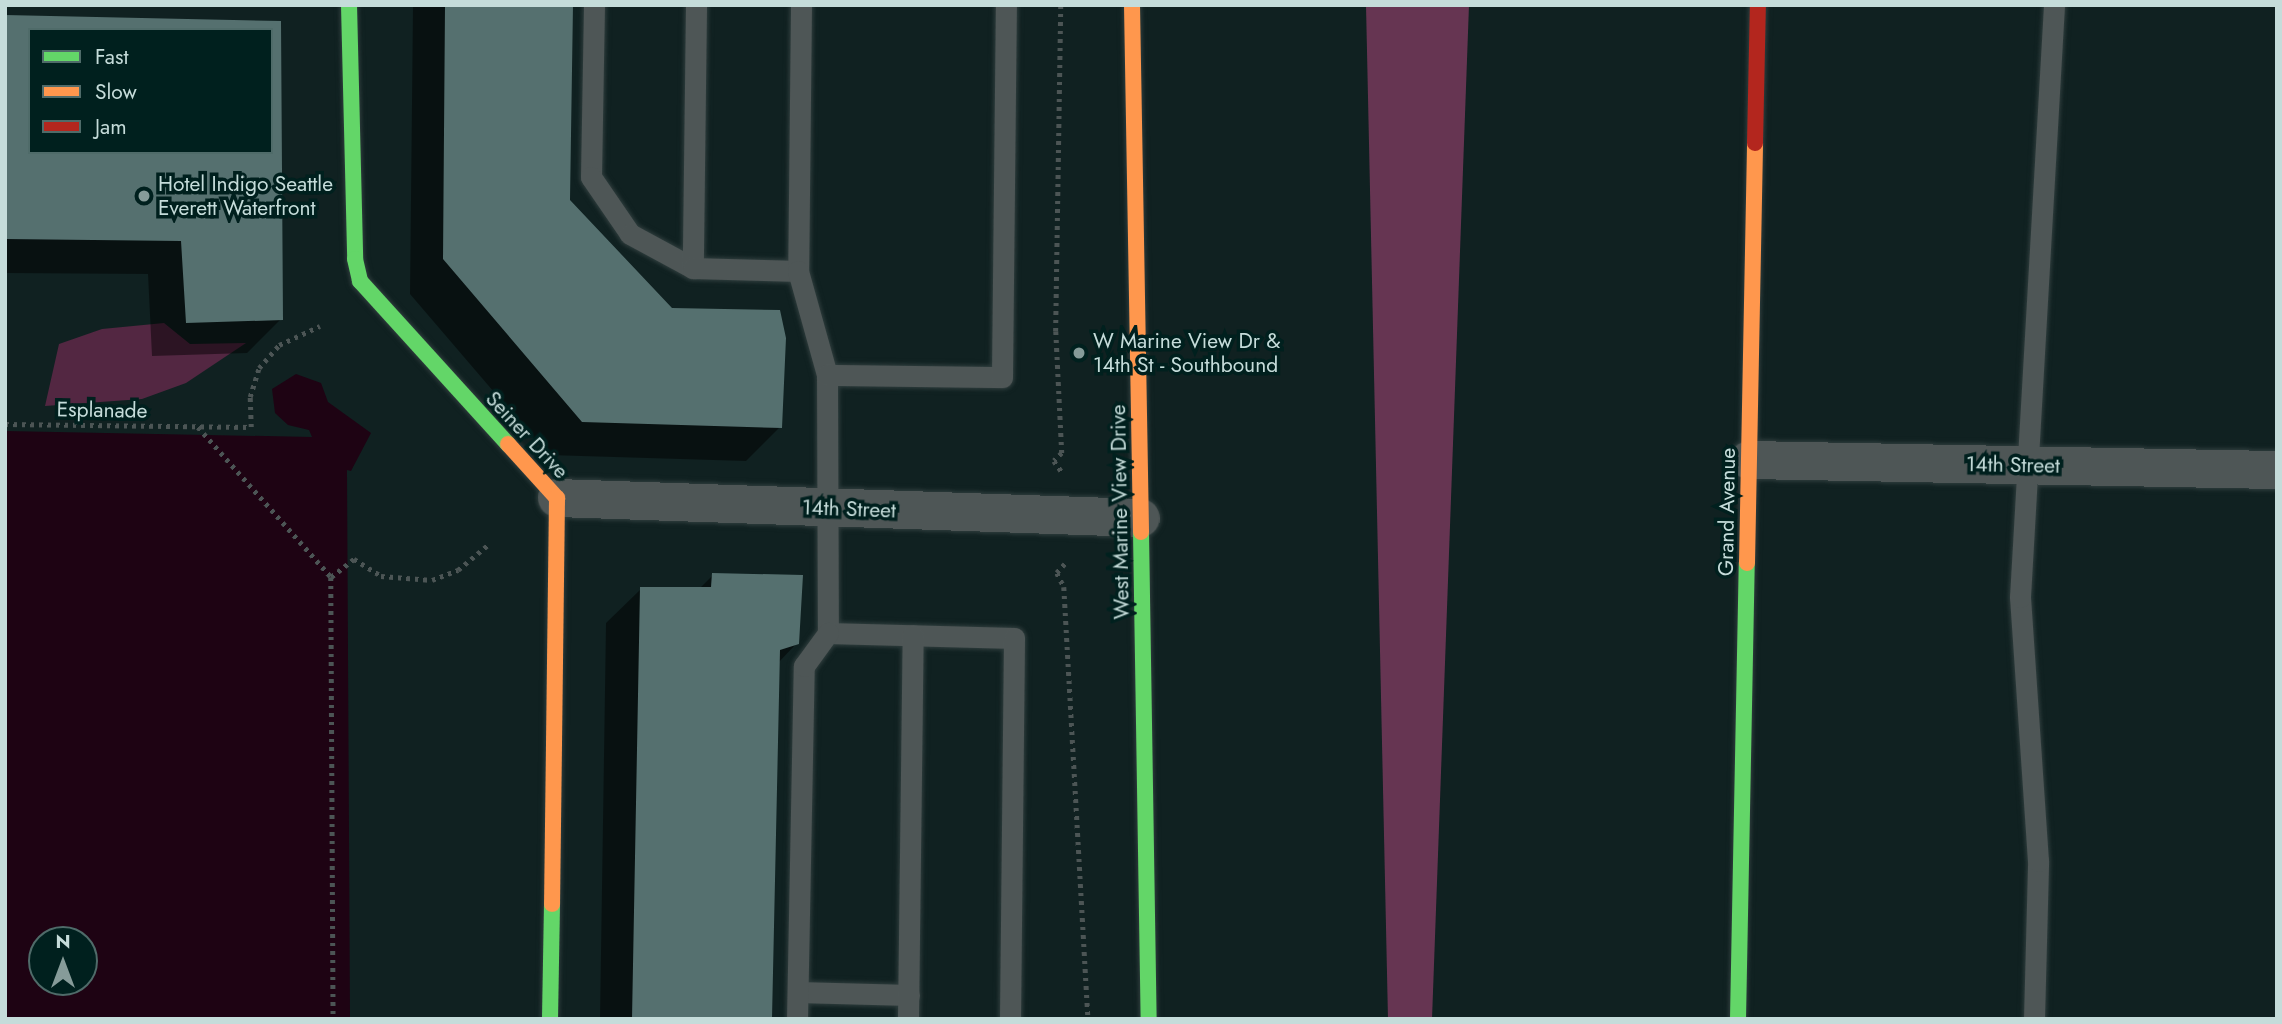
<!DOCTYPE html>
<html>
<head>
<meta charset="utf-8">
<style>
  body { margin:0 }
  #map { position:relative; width:2282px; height:1024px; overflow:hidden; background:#102121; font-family:Jost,sans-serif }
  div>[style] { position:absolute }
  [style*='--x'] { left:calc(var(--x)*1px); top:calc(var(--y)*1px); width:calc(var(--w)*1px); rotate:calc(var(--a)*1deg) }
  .green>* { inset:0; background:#532742 }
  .forest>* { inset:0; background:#663552 }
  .water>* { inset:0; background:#1e0313 }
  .shadow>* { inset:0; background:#0007 }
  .building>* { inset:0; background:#55706f }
  .path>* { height:4.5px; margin-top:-2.25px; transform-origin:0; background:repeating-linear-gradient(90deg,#4c5555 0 3.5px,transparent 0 8.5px) }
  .roads { filter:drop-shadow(0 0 2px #2f3d3d) drop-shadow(0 0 2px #2f3d3d) }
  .lane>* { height:21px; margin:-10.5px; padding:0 10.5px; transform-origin:10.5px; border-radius:10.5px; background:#4e5656 }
  .street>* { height:38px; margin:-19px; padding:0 19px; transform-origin:19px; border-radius:19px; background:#4e5656 }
  .fast>* { height:16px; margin:-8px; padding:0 8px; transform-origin:8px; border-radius:8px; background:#63d668 }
  .slow>* { height:16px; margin:-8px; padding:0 8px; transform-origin:8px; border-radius:8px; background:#ff974d }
  .jam>* { height:16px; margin:-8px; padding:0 8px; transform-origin:8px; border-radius:8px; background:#b3261e }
  .dots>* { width:19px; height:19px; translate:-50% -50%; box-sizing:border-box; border:4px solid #00201e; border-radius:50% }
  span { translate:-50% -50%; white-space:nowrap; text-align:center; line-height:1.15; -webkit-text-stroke:7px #00201e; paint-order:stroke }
  .poi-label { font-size:21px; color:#c5dcda }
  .left { translate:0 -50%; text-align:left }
  .street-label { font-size:21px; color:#c5dcda }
  .frame { position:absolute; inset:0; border:7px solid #c5dcda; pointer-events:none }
  .legend { position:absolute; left:28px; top:28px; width:245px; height:126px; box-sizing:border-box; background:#00201e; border:2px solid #4f6b69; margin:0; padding:9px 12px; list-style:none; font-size:21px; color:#c5dcda }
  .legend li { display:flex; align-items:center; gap:14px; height:35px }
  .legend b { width:35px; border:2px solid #4f6b69 }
  .north { position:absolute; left:28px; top:926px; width:70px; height:70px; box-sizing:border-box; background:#00201e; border:2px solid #4f6b69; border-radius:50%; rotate:0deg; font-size:19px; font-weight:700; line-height:28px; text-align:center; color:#c5dcda }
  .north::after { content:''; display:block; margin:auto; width:24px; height:32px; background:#869b99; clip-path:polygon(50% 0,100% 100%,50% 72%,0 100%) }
</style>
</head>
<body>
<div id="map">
  <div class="green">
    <div style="clip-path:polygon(164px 323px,190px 344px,246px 343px,186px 383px,142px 399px,45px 406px,59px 344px,102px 329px)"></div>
  </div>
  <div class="forest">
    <div style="clip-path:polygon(1366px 5px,1469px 5px,1432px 1019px,1388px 1019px)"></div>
  </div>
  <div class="water">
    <div style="clip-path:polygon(evenodd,296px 374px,321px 383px,328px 402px,371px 433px,351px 471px,347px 470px,350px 1019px,5px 1019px,5px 431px,312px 437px,309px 430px,288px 425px,275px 413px,272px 389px,296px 374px,42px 940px,84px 940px,84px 982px,42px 982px,42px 940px)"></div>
  </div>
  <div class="shadow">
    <div style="clip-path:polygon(413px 5px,571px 5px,569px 200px,780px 427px,746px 461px,548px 455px,410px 294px)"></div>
    <div style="clip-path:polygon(evenodd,5px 17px,280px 23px,281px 319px,247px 353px,152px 356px,148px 274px,5px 273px,5px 17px,30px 30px,271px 30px,271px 152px,30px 152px,30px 30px)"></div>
    <div style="clip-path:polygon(713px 575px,797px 643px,778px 663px,770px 1019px,600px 1019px,606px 623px,641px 589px,699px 589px)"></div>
  </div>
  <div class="building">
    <div style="clip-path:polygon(445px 5px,573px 5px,570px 200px,672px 308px,780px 310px,786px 338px,782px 428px,582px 422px,443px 259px)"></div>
    <div style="clip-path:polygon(evenodd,5px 15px,281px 21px,283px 320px,186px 323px,181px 241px,5px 239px,5px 15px,30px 30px,271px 30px,271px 152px,30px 152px,30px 30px)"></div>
    <div style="clip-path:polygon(712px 573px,803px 575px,799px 644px,780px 650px,772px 1019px,632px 1019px,640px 587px,711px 587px)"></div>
  </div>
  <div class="path">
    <div style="--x:1061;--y:5;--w:326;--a:90.9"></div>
    <div style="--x:1056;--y:331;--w:122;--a:87.2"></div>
    <div style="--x:1062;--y:453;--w:11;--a:135"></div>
    <div style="--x:1054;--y:461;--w:14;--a:54"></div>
    <div style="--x:5;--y:424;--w:246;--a:0.7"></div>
    <div style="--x:251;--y:427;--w:30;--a:-92"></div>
    <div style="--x:250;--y:397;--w:30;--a:-73"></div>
    <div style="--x:259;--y:368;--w:30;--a:-49"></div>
    <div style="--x:279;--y:345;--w:45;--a:-24.9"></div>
    <div style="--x:198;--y:427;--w:200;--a:48.4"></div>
    <div style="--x:331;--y:577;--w:442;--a:89.7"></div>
    <div style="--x:1065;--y:564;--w:12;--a:132"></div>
    <div style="--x:1057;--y:573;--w:16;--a:63"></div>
    <div style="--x:1064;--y:587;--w:433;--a:86.8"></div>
    <div style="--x:331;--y:577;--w:29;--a:-38"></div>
    <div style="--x:354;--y:559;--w:32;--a:32"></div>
    <div style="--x:381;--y:576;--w:51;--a:4.5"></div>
    <div style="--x:432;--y:580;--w:28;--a:-21"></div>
    <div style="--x:458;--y:570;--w:39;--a:-40"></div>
  </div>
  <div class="roads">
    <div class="lane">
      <div style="--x:594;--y:5;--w:172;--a:91"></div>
      <div style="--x:591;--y:177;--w:69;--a:55.6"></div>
      <div style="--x:630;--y:234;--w:72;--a:28.4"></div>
      <div style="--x:696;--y:5;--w:263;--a:90.7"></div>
      <div style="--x:693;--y:268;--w:105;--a:1.6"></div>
      <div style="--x:801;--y:5;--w:266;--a:90.6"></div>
      <div style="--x:798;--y:271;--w:108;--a:74.4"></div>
      <div style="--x:827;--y:375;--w:258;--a:89.8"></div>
      <div style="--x:828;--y:633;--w:186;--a:1.5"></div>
      <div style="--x:1014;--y:638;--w:381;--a:90.6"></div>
      <div style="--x:827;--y:375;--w:175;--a:0.7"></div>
      <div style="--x:1002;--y:377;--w:372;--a:-89.4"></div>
      <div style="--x:798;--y:992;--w:111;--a:1.5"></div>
      <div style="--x:797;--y:1019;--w:353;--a:-88.9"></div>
      <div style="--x:804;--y:666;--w:41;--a:-54"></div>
      <div style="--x:908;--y:1019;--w:384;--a:-89.3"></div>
      <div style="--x:2034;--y:1019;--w:158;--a:-88.5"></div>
      <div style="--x:2038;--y:861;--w:265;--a:-93.9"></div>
      <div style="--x:2020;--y:597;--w:593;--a:-86.71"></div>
    </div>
    <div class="street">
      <div style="--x:1749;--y:460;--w:528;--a:1.09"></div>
      <div style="--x:557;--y:498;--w:584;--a:1.96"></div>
    </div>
    <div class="fast">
      <div style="--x:349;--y:5;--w:254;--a:88.6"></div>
      <div style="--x:355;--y:259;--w:23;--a:77"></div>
      <div style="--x:360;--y:281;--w:220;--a:47.8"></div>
      <div style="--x:1141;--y:532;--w:487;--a:89.1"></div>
      <div style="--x:550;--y:1019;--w:115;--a:-89"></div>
      <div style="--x:1738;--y:1019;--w:456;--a:-88.9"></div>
    </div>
    <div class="slow">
      <div style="--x:1132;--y:5;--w:527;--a:89.02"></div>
      <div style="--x:508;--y:444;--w:73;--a:47.8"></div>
      <div style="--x:557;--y:498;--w:406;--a:90.7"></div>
      <div style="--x:1747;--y:563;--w:420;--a:-88.9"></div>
    </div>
    <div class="jam">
      <div style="--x:1755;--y:143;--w:138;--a:-88.8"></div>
    </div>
  </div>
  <div class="dots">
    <div style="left:144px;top:196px;background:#869b99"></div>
    <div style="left:1079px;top:353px;background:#869b99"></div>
  </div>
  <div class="poi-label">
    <span class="left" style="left:158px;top:196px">Hotel Indigo Seattle<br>Everett Waterfront</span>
    <span class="left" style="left:1093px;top:353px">W Marine View Dr &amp;<br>14th St - Southbound</span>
  </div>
  <div class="street-label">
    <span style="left:102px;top:410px;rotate:1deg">Esplanade</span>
    <span style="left:527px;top:435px;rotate:47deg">Seiner Drive</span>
    <span style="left:2013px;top:465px;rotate:1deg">14th Street</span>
    <span style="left:849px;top:509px;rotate:2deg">14th Street</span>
    <span style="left:1120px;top:512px;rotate:-91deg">West Marine View Drive</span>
    <span style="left:1727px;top:512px;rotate:-89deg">Grand Avenue</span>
  </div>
  <div class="frame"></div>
  <ul class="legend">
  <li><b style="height:9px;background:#63d668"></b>Fast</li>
  <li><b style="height:9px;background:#ff974d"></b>Slow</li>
  <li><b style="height:9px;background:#b3261e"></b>Jam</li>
  </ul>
  <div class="north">N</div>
</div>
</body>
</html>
